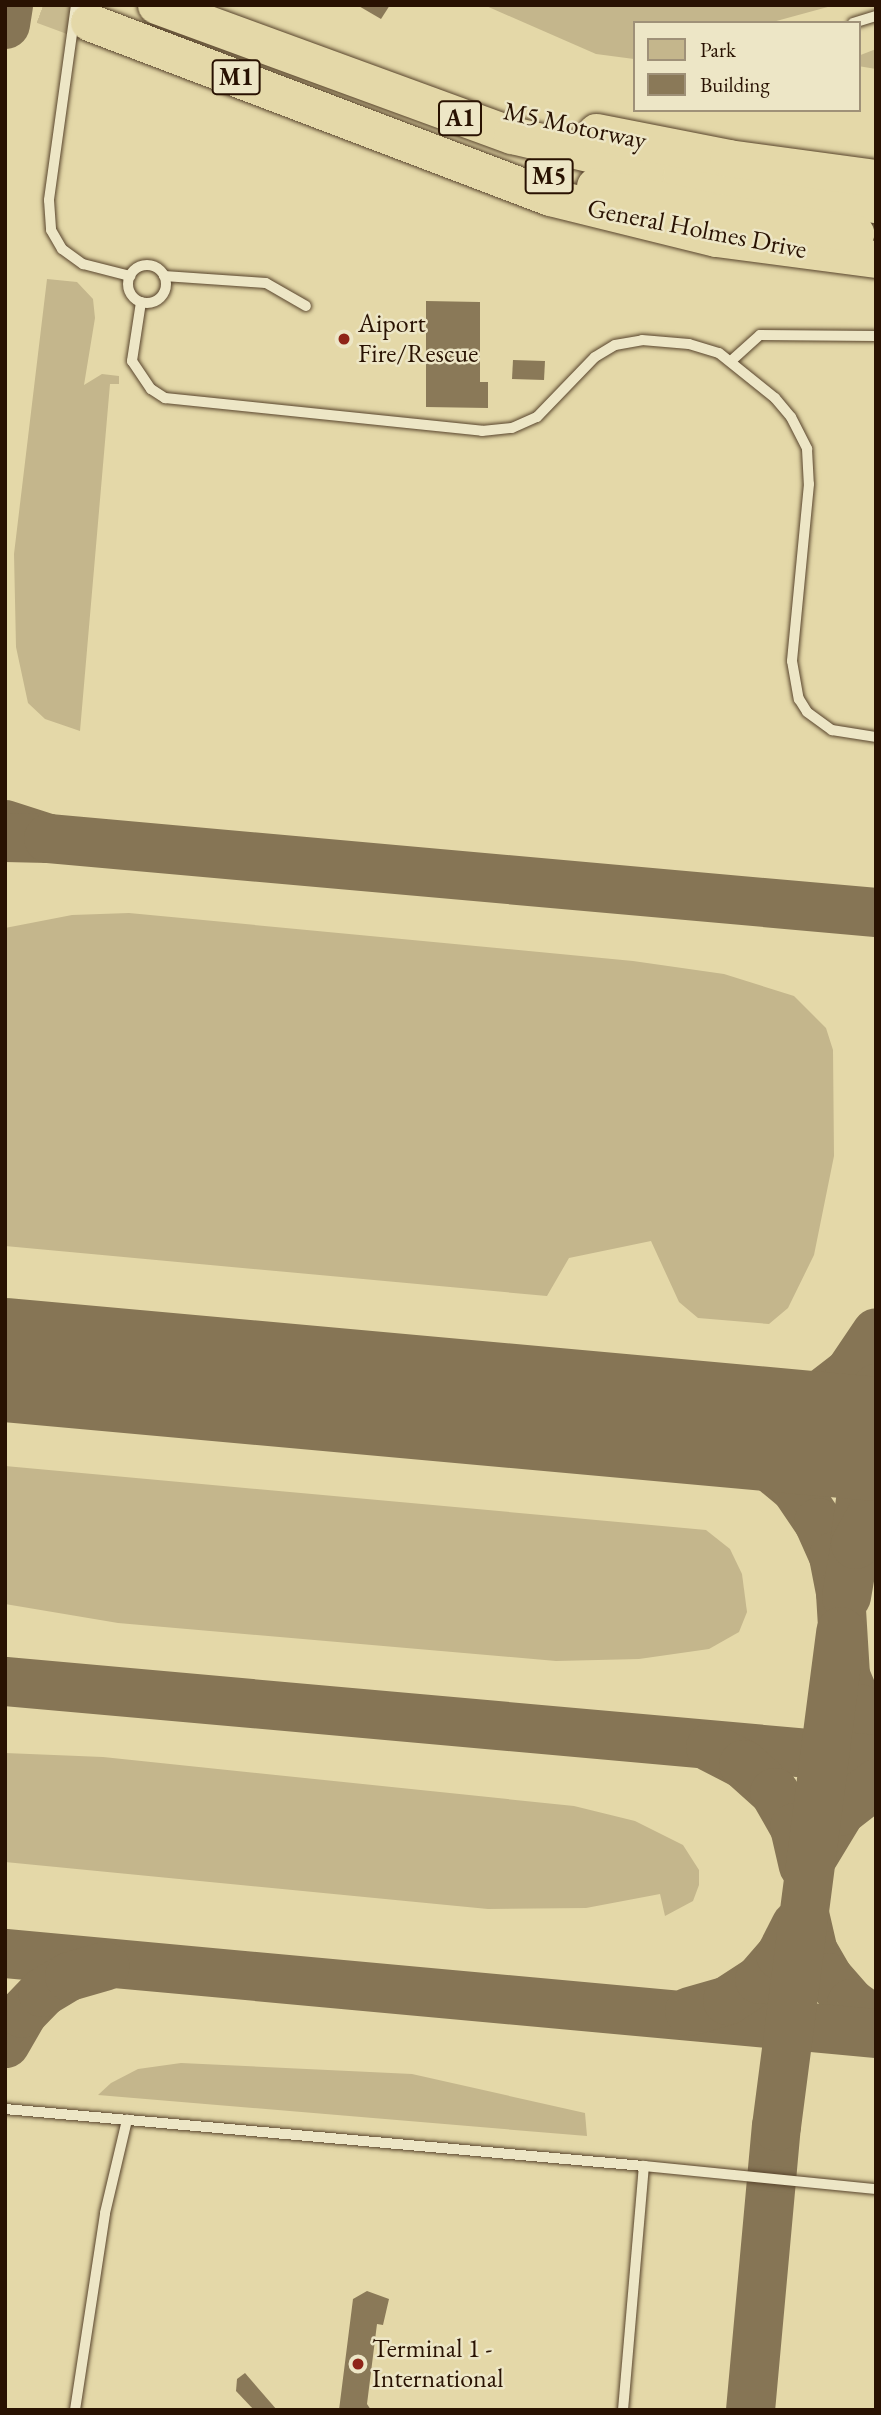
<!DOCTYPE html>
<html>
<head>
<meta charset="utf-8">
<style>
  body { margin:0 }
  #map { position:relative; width:881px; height:2415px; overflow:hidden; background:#e4d8a8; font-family:"EB Garamond",serif }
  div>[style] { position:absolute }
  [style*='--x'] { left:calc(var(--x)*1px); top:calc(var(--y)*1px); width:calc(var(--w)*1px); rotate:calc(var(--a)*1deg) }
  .green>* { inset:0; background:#c4b68c }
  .taxiway>* { height:49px; margin:-24.5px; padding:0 24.5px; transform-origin:24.5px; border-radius:24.5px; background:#867555 }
  .runway>* { height:124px; margin:-62px; padding:0 62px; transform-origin:62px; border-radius:62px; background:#867555 }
  .building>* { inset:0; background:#8a7958 }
  .highway-tunnel>* { height:37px; margin-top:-18.5px; transform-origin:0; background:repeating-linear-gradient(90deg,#c8ba8f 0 37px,transparent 0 55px) }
  .roads { filter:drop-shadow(0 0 2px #58442c) drop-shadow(0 0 2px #58442c) }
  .lane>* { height:10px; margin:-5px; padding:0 5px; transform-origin:5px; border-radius:5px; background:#ede6c6 }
  .lane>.ring { margin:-5px; padding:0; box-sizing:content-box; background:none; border:10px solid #ede6c6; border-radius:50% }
  .highway>* { height:37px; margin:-18.5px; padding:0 18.5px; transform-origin:18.5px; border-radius:18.5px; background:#e4d8a8 }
  .dots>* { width:19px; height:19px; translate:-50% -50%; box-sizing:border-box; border:4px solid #ede6c6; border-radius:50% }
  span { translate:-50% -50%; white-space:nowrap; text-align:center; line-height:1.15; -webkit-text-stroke:5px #ede6c6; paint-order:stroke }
  .shield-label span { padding:2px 5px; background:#ede6c6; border:2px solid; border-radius:5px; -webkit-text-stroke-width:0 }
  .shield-label { font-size:24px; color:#291202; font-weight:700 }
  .street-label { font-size:26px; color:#291202 }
  .poi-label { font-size:26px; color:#291202 }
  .left { translate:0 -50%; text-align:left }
  .frame { position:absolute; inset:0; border:7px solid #291202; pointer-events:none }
  .legend { position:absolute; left:633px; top:21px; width:228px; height:91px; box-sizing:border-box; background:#ede6c6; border:2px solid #9f9178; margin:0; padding:9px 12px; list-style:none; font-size:21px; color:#291202 }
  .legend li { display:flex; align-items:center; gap:14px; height:35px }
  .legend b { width:35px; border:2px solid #9f9178 }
</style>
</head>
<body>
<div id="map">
  <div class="green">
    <div style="clip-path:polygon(484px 5px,835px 5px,769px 23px,634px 23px,634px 59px,596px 54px)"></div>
    <div style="clip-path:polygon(876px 49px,876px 69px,858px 66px,858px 56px)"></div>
    <div style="clip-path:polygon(47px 279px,77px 282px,93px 299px,95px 318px,84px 385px,102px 374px,119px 376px,119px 384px,110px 384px,80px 731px,45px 719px,28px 703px,16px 647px,14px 554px)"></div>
    <div style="clip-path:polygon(129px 913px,633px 961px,724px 974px,794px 996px,826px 1028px,833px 1050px,834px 1156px,814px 1255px,788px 1308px,769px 1324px,698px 1318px,679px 1302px,651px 1241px,569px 1258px,547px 1296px,5px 1246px,5px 928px,72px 915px)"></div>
    <div style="clip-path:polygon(5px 1466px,706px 1530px,730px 1549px,742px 1574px,747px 1612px,739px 1632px,709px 1649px,639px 1659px,556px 1661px,118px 1623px,5px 1604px)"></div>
    <div style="clip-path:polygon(5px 1753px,103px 1757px,574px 1806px,635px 1821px,683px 1845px,699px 1870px,699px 1885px,693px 1901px,665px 1916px,660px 1894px,586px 1908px,488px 1909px,5px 1862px)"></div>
    <div style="clip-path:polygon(181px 2063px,412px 2074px,585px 2113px,587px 2136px,98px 2095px,111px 2083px,138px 2069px)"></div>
  </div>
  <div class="taxiway">
    <div style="--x:5;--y:24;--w:19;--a:-81"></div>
    <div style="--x:5;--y:824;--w:45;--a:18"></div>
    <div style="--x:48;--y:838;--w:43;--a:-178.7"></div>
    <div style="--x:48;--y:838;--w:831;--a:5.11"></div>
    <div style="--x:5;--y:1357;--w:55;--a:5.2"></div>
    <div style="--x:614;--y:1418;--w:99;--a:7.6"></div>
    <div style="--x:712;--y:1431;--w:39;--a:26"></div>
    <div style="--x:747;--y:1448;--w:62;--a:39.8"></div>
    <div style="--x:795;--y:1488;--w:41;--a:55.9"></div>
    <div style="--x:818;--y:1522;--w:37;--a:66"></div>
    <div style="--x:833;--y:1556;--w:38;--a:79"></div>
    <div style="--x:840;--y:1593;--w:82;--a:86.5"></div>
    <div style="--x:845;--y:1675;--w:36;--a:67"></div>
    <div style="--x:859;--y:1708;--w:27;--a:51"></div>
    <div style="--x:703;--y:1421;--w:45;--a:3.8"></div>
    <div style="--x:748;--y:1424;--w:60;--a:-17.5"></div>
    <div style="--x:805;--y:1406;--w:56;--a:-37.7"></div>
    <div style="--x:849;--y:1372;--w:48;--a:-56"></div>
    <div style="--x:854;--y:1542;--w:156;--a:-81.9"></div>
    <div style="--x:846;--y:1596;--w:53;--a:-80.2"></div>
    <div style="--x:855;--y:1544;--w:43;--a:-61.1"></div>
    <div style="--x:5;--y:1681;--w:874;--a:5.12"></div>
    <div style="--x:710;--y:1747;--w:37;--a:27"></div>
    <div style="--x:743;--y:1764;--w:42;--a:42.1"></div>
    <div style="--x:774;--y:1792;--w:40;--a:60.3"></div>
    <div style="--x:794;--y:1827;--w:39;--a:77"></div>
    <div style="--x:814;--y:1854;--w:50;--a:-58.8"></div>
    <div style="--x:840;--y:1811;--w:46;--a:-37.9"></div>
    <div style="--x:804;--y:1913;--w:39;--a:77"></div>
    <div style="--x:813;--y:1951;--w:30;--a:60"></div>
    <div style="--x:828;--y:1977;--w:35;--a:49"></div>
    <div style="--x:851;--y:2003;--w:31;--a:36"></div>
    <div style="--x:5;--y:1953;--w:875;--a:5.25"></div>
    <div style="--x:689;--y:2011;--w:40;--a:-16"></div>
    <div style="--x:727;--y:2000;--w:38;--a:-33"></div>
    <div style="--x:759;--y:1979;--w:32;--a:-49"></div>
    <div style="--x:780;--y:1955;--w:34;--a:-63"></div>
    <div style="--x:5;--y:2043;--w:34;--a:-60"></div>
    <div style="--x:22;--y:2013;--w:29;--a:-46"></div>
    <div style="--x:42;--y:1992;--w:31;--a:-31"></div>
    <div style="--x:69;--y:1976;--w:37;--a:-16"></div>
    <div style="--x:750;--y:2410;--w:285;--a:-84.8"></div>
    <div style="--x:776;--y:2126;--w:499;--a:-82.6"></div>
  </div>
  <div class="runway">
    <div style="--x:5;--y:1360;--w:875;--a:5.18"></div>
  </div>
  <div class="building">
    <div style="clip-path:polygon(357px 5px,390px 5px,381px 19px)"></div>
    <div style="clip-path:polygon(426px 301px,480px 302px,480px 382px,488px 382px,488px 408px,426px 407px)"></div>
    <div style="clip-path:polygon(513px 360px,545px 361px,544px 380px,512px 379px)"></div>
    <div style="clip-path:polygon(367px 2291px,389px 2299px,383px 2325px,377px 2324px,367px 2404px,371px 2410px,339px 2410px,353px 2299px)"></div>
    <div style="clip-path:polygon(245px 2373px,277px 2410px,254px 2410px,236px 2391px,237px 2379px)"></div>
  </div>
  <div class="highway-tunnel">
    <div style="--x:43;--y:5;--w:49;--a:20.3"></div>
  </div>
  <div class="roads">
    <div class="lane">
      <div style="--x:76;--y:5;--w:197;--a:97.9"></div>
      <div style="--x:49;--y:200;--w:30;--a:86"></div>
      <div style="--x:51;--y:230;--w:22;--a:60"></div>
      <div style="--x:62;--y:249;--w:26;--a:36"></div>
      <div style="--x:83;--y:264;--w:49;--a:14.3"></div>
      <div style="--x:853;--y:23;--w:24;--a:-17"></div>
      <div class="ring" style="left:128px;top:265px;width:28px;height:28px"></div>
      <div style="--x:164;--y:276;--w:102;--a:3.9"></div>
      <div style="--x:266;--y:283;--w:46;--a:29.9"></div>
      <div style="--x:141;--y:302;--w:60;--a:98.7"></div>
      <div style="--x:132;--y:361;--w:34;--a:56"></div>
      <div style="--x:151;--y:389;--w:17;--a:33"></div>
      <div style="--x:165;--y:398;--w:319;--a:5.9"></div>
      <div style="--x:482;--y:431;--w:30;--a:-6"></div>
      <div style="--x:512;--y:428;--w:27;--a:-24"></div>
      <div style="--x:537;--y:417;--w:83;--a:-46"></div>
      <div style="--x:595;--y:357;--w:23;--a:-31"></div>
      <div style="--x:615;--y:345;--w:27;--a:-10"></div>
      <div style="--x:642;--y:340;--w:47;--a:4.9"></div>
      <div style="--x:689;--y:344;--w:31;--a:17"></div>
      <div style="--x:719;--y:353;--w:72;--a:38.8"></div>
      <div style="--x:775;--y:398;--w:25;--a:50"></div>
      <div style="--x:791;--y:417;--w:36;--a:63"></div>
      <div style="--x:807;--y:449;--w:35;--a:87"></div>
      <div style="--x:809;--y:484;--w:178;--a:95.5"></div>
      <div style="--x:792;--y:661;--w:39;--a:80"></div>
      <div style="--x:799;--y:699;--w:15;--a:58"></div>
      <div style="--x:807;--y:712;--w:31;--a:36"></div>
      <div style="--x:832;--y:730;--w:45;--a:9"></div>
      <div style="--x:731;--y:361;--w:39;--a:-42"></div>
      <div style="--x:760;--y:335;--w:116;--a:0.5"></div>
      <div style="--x:5;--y:2109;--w:642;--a:5.1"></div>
      <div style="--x:75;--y:2410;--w:199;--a:-81.3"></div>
      <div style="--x:105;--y:2213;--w:96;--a:-76.7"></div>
      <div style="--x:623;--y:2410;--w:245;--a:-85.1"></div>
      <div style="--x:644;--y:2166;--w:233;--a:5.7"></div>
    </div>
    <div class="highway">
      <div style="--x:156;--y:5;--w:379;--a:20.1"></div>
      <div style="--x:512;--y:135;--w:174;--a:13.3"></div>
      <div style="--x:681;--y:175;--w:197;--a:8.5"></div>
      <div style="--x:89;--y:22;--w:493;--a:20.8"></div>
      <div style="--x:550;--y:197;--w:171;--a:13.9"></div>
      <div style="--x:716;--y:238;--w:161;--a:7.5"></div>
      <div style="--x:596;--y:132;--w:135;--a:11.1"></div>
      <div style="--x:728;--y:158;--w:149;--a:7.7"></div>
      <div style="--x:595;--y:186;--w:125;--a:12"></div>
      <div style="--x:717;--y:212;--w:140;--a:8.7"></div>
    </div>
  </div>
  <div class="dots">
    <div style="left:344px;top:339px;background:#8f2418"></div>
    <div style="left:358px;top:2364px;background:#8f2418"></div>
  </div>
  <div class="shield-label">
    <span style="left:236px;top:77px">M1</span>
    <span style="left:460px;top:118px">A1</span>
    <span style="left:549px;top:176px">M5</span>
  </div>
  <div class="street-label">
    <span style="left:575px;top:126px;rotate:12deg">M5 Motorway</span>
    <span style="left:697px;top:229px;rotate:11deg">General Holmes Drive</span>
  </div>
  <div class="poi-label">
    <span class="left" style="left:358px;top:339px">Aiport<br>Fire/Rescue</span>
    <span class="left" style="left:372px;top:2364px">Terminal 1 -<br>International</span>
  </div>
  <div class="frame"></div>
  <ul class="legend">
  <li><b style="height:19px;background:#c4b68c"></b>Park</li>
  <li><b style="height:19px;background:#8a7958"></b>Building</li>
  </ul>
</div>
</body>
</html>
